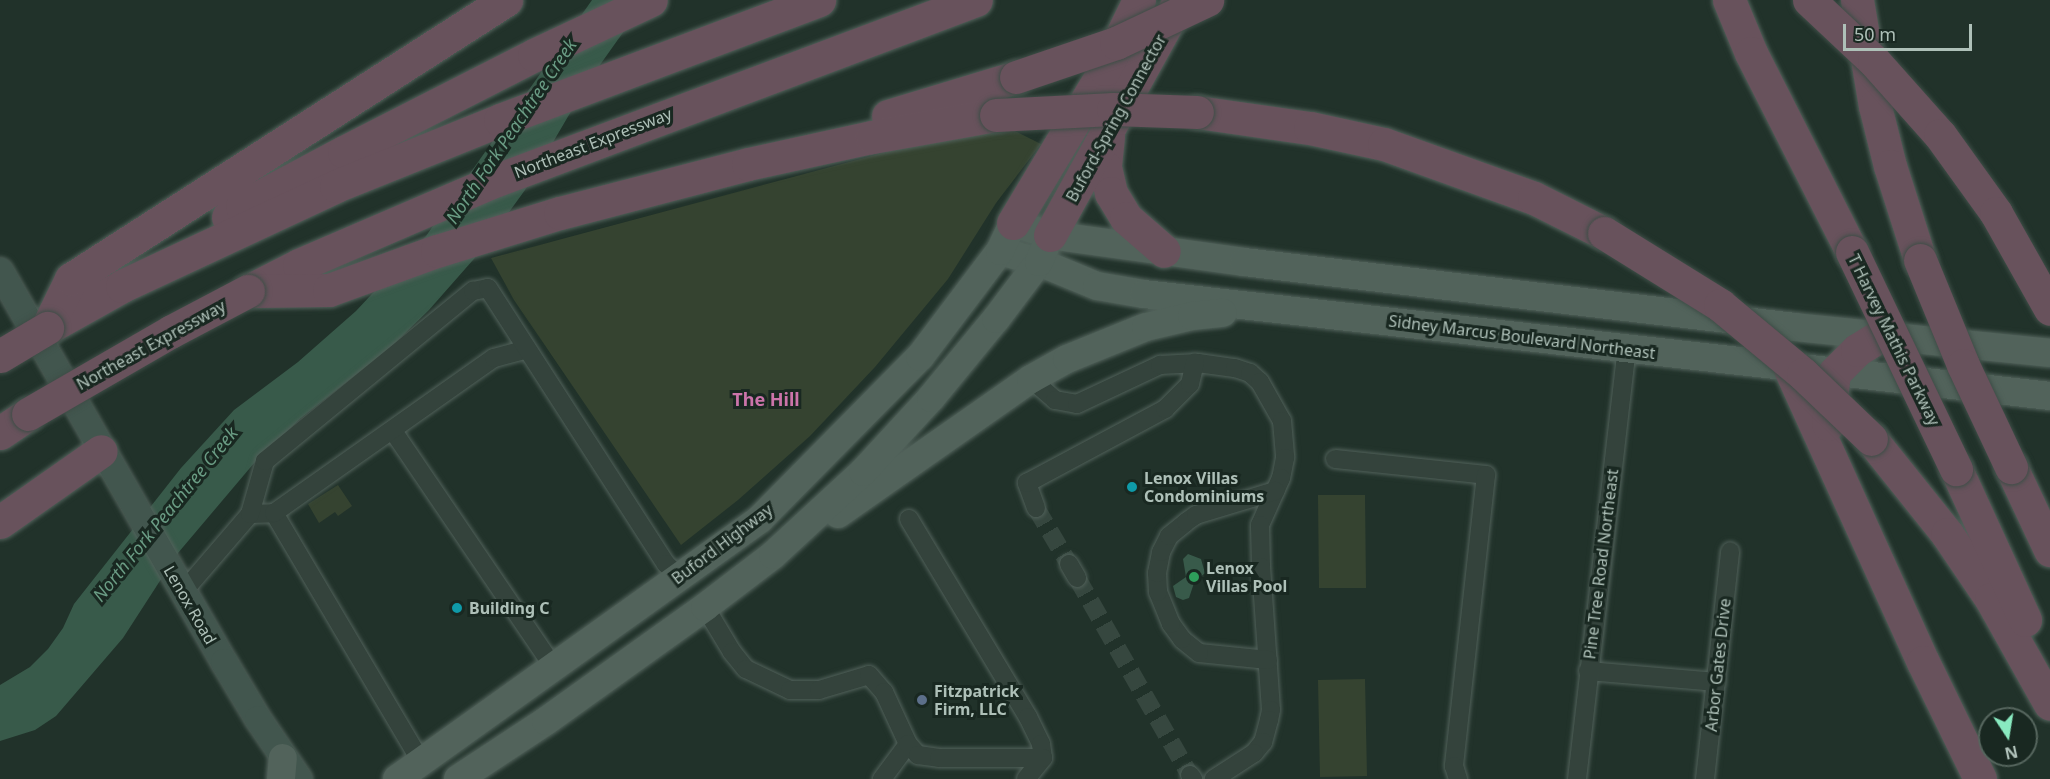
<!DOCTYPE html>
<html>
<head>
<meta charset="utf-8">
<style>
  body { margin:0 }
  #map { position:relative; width:2050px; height:779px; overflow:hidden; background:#21322a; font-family:"Noto Sans",sans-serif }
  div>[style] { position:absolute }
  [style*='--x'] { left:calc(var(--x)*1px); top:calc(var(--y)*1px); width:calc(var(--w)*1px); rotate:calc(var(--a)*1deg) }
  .green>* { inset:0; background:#354330 }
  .water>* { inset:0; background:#385a4a }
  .minor-tunnel>* { height:18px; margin-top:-9px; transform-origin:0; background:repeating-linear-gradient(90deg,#36473f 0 18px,transparent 0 27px) }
  .roads { filter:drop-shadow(0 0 2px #51615a) drop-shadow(0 0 2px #51615a) }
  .minor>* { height:18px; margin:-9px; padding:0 9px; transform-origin:9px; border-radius:9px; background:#34433c }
  .secondary>* { height:26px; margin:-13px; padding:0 13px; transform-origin:13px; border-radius:13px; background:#42564e }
  .primary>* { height:28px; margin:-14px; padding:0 14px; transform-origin:14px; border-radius:14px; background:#52635b }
  .motorway>* { height:33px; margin:-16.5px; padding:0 16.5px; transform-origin:16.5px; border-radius:16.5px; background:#68525c }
  .bridges { filter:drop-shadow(0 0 2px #3e4e47) drop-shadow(0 0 2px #3e4e47) }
  .motorway-bridge>* { height:33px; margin:-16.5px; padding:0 16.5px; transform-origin:16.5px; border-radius:16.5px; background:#68525c }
  .dots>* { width:16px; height:16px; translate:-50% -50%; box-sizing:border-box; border:3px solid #192821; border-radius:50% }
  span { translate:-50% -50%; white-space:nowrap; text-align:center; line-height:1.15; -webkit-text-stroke:6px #192821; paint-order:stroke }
  .street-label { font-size:16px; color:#aec0b8 }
  .poi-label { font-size:16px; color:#aec0b8; font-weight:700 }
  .left { translate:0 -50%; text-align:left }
  .water-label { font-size:18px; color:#6a9c84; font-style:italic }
  .neighbourhood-label { font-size:18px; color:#cb74aa; font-weight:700 }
  .north { position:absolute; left:1978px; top:707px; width:60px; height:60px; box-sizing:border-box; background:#192821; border:2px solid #55655d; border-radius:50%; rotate:168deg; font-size:16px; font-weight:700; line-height:24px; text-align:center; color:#aec0b8 }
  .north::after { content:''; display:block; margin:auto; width:21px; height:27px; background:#89eac0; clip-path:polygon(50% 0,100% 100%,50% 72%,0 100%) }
  .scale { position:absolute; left:1843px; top:24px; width:129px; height:27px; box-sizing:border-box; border:3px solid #aec0b8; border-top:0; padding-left:8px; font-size:18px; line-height:21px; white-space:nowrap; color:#aec0b8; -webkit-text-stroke:4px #192821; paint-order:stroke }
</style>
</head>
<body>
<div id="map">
  <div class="green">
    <div style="clip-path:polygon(1011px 129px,1041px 144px,996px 203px,948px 279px,875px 367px,810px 436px,738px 500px,681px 545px,514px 300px,491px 258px,894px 150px)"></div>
    <div style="clip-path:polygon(338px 485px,352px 506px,338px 516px,335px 512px,319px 523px,308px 504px)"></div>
    <div style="clip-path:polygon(1318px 495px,1365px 495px,1366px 588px,1319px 588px)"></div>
    <div style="clip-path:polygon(1365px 679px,1367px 776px,1320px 777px,1318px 680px)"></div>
  </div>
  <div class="water">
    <div style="clip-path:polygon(592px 0,646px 0,590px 79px,525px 190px,480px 252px,429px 310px,392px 346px,301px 418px,255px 462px,178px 553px,123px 638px,56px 716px,35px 730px,0 741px,0 685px,30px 667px,48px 649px,63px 628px,74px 604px,181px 468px,234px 410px,298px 362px,356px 311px,426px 236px)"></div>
    <div style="clip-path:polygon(1188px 554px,1201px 559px,1205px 573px,1194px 583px,1189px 598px,1183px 600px,1176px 597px,1173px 586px,1186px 577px,1183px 559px)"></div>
  </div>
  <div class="minor-tunnel">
    <div style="--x:1036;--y:508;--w:65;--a:59.5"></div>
    <div style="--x:1077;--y:578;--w:227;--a:60.2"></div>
  </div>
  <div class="roads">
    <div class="minor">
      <div style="--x:1031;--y:379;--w:32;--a:41"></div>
      <div style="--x:1055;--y:400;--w:22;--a:10"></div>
      <div style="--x:1077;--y:404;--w:92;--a:-25.2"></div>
      <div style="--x:1160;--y:365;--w:38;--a:-3"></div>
      <div style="--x:1198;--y:363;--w:37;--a:8"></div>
      <div style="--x:1235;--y:368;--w:16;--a:18"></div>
      <div style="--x:1250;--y:373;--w:13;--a:42"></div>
      <div style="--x:1260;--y:382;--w:45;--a:60.6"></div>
      <div style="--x:1282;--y:421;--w:37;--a:85"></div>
      <div style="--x:1285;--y:458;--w:20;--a:101"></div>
      <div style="--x:1281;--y:478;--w:51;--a:114.1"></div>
      <div style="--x:1260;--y:525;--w:42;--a:88.6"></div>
      <div style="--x:1261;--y:567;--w:143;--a:86"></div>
      <div style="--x:1271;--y:710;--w:10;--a:101"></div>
      <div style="--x:1269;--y:720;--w:23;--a:105"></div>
      <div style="--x:1263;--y:742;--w:14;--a:129"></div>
      <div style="--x:1254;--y:753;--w:48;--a:147"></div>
      <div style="--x:393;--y:431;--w:287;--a:55.8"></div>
      <div style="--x:1335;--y:459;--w:152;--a:6"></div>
      <div style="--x:1486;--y:475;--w:293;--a:96.3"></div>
      <div style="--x:1454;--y:766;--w:14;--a:73"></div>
      <div style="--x:1036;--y:508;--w:27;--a:-110"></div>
      <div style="--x:1027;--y:483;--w:157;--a:-28.2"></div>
      <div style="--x:1165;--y:409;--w:35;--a:-45"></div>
      <div style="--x:1190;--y:384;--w:22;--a:-77"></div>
      <div style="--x:274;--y:513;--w:289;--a:59.4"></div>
      <div style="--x:250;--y:514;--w:24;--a:-2"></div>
      <div style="--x:274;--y:513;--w:269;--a:-35.2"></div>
      <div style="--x:494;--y:358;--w:34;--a:-15"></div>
      <div style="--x:909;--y:519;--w:231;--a:59"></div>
      <div style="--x:1028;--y:717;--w:30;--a:64"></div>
      <div style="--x:1041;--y:744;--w:14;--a:82"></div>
      <div style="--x:1043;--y:758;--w:27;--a:129"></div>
      <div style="--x:1069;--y:564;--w:16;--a:60"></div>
      <div style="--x:183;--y:592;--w:103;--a:-49.3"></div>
      <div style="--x:250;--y:514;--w:55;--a:-74.2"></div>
      <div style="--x:265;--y:461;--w:269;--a:-39.3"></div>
      <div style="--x:473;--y:291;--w:15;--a:-11"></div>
      <div style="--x:488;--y:288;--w:328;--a:57.2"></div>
      <div style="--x:666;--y:564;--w:18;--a:43"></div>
      <div style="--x:705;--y:607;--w:52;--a:59"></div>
      <div style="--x:732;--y:652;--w:22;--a:51"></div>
      <div style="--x:746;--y:669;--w:49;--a:25.5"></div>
      <div style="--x:790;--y:690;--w:29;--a:0"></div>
      <div style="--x:819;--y:690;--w:52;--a:-16.7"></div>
      <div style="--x:869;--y:675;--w:23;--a:49"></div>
      <div style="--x:884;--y:692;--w:57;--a:65.2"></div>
      <div style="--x:908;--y:744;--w:44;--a:126.6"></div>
      <div style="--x:1268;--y:660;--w:69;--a:-174.2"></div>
      <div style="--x:1199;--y:653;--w:22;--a:-141"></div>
      <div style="--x:1182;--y:639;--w:19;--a:-126"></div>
      <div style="--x:1171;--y:624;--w:35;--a:-112"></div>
      <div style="--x:1158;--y:592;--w:19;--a:-93"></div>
      <div style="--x:1157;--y:573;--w:21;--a:-79"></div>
      <div style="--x:1161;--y:552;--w:18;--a:-63"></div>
      <div style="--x:1169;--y:536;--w:22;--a:-39"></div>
      <div style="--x:1186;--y:522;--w:12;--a:-35"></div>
      <div style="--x:1196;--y:515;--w:83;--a:-16.9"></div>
      <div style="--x:1588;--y:671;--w:129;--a:4.9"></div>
      <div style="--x:908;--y:744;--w:15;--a:48"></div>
      <div style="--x:918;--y:755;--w:21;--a:8"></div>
      <div style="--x:939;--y:758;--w:104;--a:0"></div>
      <div style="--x:1190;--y:775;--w:5;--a:53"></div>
      <div style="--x:1577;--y:779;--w:433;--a:-83.4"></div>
      <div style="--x:1705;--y:779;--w:229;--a:-83.7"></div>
    </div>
    <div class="secondary">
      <div style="--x:0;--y:271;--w:451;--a:60.2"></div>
      <div style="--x:224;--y:662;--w:66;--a:59.2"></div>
      <div style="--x:258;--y:719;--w:73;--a:55.7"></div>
    </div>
    <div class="primary">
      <div style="--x:1000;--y:251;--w:41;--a:15.8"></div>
      <div style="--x:1039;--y:262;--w:63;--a:22.5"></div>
      <div style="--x:1097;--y:286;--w:48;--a:9.7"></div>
      <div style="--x:1144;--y:294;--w:912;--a:6.42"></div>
      <div style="--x:838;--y:514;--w:236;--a:-35"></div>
      <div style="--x:1031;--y:379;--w:41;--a:-29.1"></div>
      <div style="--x:1067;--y:359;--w:85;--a:-22.1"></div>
      <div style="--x:1146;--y:327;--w:47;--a:-13.4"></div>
      <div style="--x:1192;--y:316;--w:31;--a:-6"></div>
      <div style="--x:281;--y:779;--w:21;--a:-85"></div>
      <div style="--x:397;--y:779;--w:447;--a:-35.6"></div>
      <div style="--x:760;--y:519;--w:228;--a:-45.4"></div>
      <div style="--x:920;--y:357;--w:133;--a:-53"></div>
      <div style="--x:1000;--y:251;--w:31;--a:-65"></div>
      <div style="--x:1013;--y:223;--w:39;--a:18"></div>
      <div style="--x:1050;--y:235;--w:196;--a:7.9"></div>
      <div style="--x:1244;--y:262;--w:555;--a:6.73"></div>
      <div style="--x:1795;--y:327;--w:256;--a:5.8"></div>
      <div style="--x:458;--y:779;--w:105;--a:-33.4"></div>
      <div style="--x:546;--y:721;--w:196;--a:-35.6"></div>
      <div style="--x:705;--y:607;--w:86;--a:-37.4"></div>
      <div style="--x:773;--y:555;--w:122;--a:-42.7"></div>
      <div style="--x:863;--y:472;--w:100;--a:-47.4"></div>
      <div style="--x:931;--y:398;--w:102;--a:-50.6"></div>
      <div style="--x:996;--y:319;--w:71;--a:-53"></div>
      <div style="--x:1039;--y:262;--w:15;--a:-67"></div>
    </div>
    <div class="motorway">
      <div style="--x:1729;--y:0;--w:57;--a:67.5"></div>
      <div style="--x:1751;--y:53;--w:223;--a:63.1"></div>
      <div style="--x:1857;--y:0;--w:108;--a:80.4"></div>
      <div style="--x:1875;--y:106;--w:62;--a:76"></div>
      <div style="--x:1890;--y:166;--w:99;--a:72.3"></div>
      <div style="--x:1197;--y:112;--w:114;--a:8.1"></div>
      <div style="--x:1310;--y:128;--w:76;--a:12.2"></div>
      <div style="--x:1384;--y:144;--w:159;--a:19.8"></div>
      <div style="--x:1534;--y:198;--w:78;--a:26.6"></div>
      <div style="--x:888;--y:116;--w:134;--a:-16.9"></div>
      <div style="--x:1108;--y:137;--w:30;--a:96"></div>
      <div style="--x:1105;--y:167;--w:27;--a:77"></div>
      <div style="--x:1111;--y:193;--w:29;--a:59"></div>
      <div style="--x:1126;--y:218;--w:50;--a:41"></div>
      <div style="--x:228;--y:217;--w:18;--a:-38"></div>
      <div style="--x:242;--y:206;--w:115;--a:-27.9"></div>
      <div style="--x:344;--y:152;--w:213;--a:-27"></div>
      <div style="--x:534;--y:55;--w:129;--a:-25.2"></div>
      <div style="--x:1013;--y:223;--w:179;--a:-59.1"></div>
      <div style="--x:1105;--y:69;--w:77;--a:-63.8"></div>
      <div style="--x:1050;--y:235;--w:265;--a:-61.1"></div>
      <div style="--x:248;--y:291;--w:57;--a:-27"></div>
      <div style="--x:299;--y:265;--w:207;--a:-23.3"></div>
      <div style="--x:489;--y:183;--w:520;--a:-20.59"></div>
      <div style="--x:256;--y:291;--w:73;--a:-0.8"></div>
      <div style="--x:329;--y:290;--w:115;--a:-19.9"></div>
      <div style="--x:437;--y:251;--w:129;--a:-17.2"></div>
      <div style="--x:560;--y:213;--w:194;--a:-14.6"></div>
      <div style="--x:748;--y:164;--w:127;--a:-12.3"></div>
      <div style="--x:872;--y:137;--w:126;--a:-10.1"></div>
      <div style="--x:47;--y:328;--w:86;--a:-29.2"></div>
      <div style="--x:122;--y:286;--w:236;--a:-25"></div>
      <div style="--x:336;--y:186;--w:177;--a:-21.9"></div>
      <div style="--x:500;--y:120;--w:341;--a:-20.6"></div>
      <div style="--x:47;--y:328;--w:55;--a:-63.9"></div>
      <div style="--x:71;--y:279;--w:517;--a:-32.68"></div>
      <div style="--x:1790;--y:369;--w:322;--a:65.6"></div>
      <div style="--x:1923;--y:662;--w:130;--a:64"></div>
      <div style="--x:1828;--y:424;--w:51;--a:-83.3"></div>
      <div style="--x:1834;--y:373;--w:33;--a:-45"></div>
      <div style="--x:1857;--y:350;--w:28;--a:-32"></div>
      <div style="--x:0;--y:433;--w:34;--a:-34"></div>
      <div style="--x:1871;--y:439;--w:122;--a:51.3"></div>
      <div style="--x:1947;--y:534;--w:78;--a:55.9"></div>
      <div style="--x:1991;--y:599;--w:120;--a:60.7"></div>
      <div style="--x:2011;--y:467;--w:92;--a:64.8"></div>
      <div style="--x:1956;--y:469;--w:166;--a:65.4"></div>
      <div style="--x:0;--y:522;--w:123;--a:-35.1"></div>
    </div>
  </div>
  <div class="bridges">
    <div class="motorway-bridge">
      <div style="--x:1809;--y:0;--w:89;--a:43.2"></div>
      <div style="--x:1874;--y:61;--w:99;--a:48.3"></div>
      <div style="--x:1940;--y:135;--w:96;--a:54.3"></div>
      <div style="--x:1996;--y:213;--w:110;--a:60.6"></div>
      <div style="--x:1016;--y:77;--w:106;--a:-18.8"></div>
      <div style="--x:1116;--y:43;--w:101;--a:-25.3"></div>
      <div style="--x:996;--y:115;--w:117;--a:-2.9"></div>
      <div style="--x:1113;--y:109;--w:84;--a:2"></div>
      <div style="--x:1604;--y:233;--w:137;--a:31.8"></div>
      <div style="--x:1720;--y:305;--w:108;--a:39.7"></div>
      <div style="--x:1803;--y:374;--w:94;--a:43.7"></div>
      <div style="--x:1852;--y:252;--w:241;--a:64.4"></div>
      <div style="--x:1920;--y:260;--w:113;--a:67.7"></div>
      <div style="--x:1963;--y:365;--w:113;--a:64.8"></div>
      <div style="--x:0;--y:356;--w:55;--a:-30.8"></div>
      <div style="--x:28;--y:414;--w:166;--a:-30"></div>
      <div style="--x:172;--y:331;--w:86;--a:-27.8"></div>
    </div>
  </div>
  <div class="dots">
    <div style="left:1132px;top:487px;background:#0f9aa8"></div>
    <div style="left:1194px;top:577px;background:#2e9e5b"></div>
    <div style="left:457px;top:608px;background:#0f9aa8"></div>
    <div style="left:922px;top:700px;background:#5c6f8a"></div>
  </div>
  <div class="street-label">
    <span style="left:1116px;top:118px;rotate:-61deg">Buford-Spring Connector</span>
    <span style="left:593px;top:143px;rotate:-21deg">Northeast Expressway</span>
    <span style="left:1522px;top:337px;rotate:7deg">Sidney Marcus Boulevard Northeast</span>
    <span style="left:1894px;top:340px;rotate:64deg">T Harvey Mathis Parkway</span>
    <span style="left:151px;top:345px;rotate:-29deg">Northeast Expressway</span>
    <span style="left:722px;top:544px;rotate:-37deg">Buford Highway</span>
    <span style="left:1601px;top:564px;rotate:-83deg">Pine Tree Road Northeast</span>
    <span style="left:190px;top:605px;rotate:60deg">Lenox Road</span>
    <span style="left:1718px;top:665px;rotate:-84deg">Arbor Gates Drive</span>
  </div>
  <div class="poi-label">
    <span class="left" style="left:1144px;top:487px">Lenox Villas<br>Condominiums</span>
    <span class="left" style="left:1206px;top:577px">Lenox<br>Villas Pool</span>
    <span class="left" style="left:469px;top:608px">Building C</span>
    <span class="left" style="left:934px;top:700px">Fitzpatrick<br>Firm, LLC</span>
  </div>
  <div class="water-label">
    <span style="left:511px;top:131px;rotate:-56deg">North Fork Peachtree Creek</span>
    <span style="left:165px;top:514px;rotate:-51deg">North Fork Peachtree Creek</span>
  </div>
  <div class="neighbourhood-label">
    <span style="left:766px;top:399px">The Hill</span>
  </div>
  <div class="north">N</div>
  <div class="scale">50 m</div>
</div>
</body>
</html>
